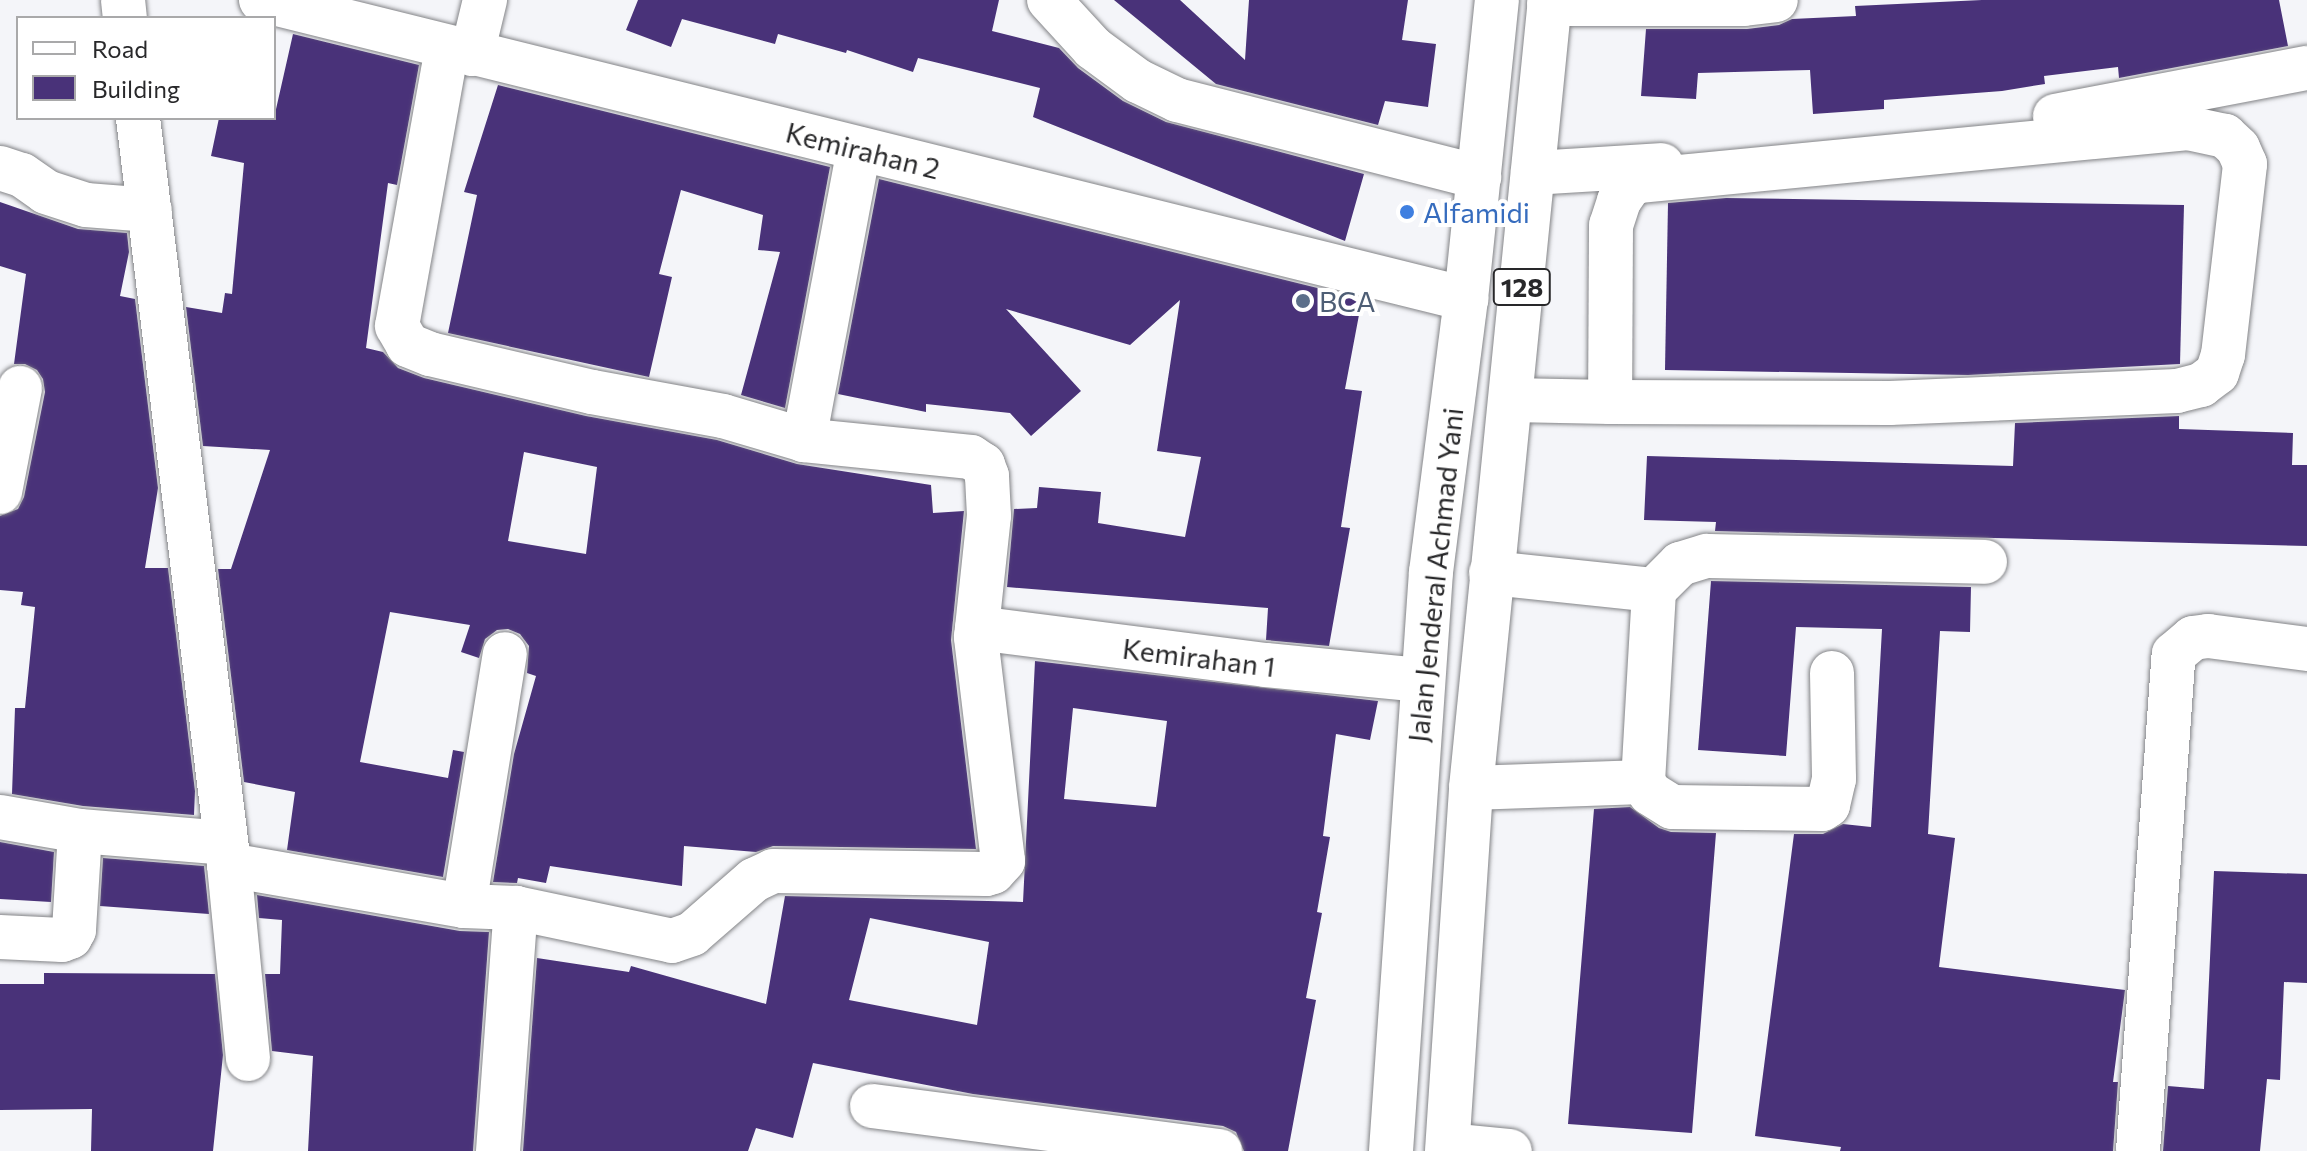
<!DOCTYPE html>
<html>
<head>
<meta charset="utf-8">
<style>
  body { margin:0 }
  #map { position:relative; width:2307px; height:1151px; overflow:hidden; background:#f4f5f9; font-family:Commissioner,sans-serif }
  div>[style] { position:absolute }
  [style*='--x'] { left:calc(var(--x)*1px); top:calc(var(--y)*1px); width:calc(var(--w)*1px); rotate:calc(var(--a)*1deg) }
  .building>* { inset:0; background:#493279 }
  .roads { filter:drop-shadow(0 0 2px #838487) drop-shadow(0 0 2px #838487) }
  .minor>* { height:44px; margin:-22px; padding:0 22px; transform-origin:22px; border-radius:22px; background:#fff }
  .major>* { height:44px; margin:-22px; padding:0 22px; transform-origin:22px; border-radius:22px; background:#fff }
  .dots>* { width:22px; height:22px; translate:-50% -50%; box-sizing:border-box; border:4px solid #fff; border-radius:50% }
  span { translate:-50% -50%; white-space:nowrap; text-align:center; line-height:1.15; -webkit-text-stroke:8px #fff; paint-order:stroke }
  .shield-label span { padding:2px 6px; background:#fff; border:2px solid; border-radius:6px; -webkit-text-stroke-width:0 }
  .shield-label { font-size:26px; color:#28282a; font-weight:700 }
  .street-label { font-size:28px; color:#28282a }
  .shop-label { font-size:28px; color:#366cbe }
  .left { translate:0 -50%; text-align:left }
  .service-label { font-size:28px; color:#4e5e75 }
  .legend { position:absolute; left:16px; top:16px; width:260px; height:104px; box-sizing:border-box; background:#fff; border:2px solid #a9a9aa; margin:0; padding:10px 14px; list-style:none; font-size:24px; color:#28282a }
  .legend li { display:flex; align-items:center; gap:16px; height:40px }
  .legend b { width:40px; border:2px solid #a9a9aa }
</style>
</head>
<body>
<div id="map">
  <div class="building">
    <div style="clip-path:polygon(638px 0,999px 0,992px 31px,1059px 48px,1078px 68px,1123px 101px,1166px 122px,1364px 174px,1345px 241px,1033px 117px,1040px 88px,918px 58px,913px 72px,847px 50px,846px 53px,778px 34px,775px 44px,682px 19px,671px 47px,626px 30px)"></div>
    <div style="clip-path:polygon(1114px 0,1180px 0,1245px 60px,1249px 0,1408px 0,1402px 40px,1436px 44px,1428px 107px,1385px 101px,1378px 125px,1216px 84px)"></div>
    <div style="clip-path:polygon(1982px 0,2279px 0,2288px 46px,2119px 78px,2118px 67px,2044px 76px,2045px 84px,2002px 91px,1884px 100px,1884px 109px,1813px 114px,1810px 70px,1698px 73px,1696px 99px,1641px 96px,1646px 29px,1747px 29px,1779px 25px,1792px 19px,1856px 16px,1855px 6px)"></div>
    <div style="clip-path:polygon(evenodd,293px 34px,419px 65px,397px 185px,388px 183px,366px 348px,383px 352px,398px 368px,424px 378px,586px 416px,717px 440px,797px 464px,931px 485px,933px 513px,964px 511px,951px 640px,976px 849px,773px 846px,756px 852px,684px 846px,682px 886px,550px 866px,546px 883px,518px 878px,517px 883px,493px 882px,514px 754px,536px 676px,527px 673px,529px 646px,520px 634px,508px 629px,497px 630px,485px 639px,479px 658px,461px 652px,470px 625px,390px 612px,360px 762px,448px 778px,453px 750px,464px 752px,443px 877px,287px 850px,295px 792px,244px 782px,218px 569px,231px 569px,270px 450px,203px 446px,186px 307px,222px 313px,225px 293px,232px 294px,244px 163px,211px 156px,219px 118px,274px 118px,293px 34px,524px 452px,597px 467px,586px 554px,508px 541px,524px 452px)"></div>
    <div style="clip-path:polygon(498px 85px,830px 167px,785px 408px,741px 395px,780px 252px,758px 250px,763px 215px,681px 190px,659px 274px,672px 277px,649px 377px,448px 333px,477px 195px,464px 192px)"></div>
    <div style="clip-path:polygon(879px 179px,1362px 299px,1345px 389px,1362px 391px,1341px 527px,1350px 528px,1329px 646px,1266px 640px,1268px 608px,1007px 587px,1014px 509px,1037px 508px,1039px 487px,1101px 492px,1098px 523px,1185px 537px,1201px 457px,1157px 451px,1180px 300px,1130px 345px,1006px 309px,1081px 391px,1031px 436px,1010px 413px,926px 404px,926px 412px,838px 394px)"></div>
    <div style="clip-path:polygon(1726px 198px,2184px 205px,2180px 364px,1968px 375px,1665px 370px,1668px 203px)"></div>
    <div style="clip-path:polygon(0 202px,78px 229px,127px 233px,129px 252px,120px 296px,135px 299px,158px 488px,145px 568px,168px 568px,195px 791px,194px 815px,83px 806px,12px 794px,15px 708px,25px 708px,35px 607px,21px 605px,23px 592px,0 590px,0 516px,18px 509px,24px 497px,45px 392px,43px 379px,37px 370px,25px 364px,14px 364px,26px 274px,0 266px)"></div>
    <div style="clip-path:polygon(2179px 416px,2179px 429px,2293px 433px,2292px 465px,2307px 465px,2307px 546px,1715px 531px,1716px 522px,1644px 520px,1647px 456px,2013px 466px,2015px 423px)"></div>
    <div style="clip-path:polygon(1711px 581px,1971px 587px,1970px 632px,1940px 631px,1928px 834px,1955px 838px,1939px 967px,2125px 990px,2113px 1082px,2118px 1082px,2113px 1151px,1840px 1151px,1841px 1147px,1755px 1136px,1794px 834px,1823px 834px,1843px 824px,1871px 827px,1882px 629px,1796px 627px,1786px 756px,1698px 750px)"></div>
    <div style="clip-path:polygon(evenodd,1035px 661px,1378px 701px,1370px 740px,1336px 734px,1323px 836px,1330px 837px,1317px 912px,1322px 913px,1306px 998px,1316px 1000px,1288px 1151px,1244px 1151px,1236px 1132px,1223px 1126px,973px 1094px,813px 1063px,793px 1138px,756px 1128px,748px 1151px,523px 1151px,537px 958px,629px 972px,631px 966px,766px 1004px,785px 896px,1023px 902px,1035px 661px,1073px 708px,1167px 721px,1156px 807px,1064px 799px,1073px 708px,1035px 661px,870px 918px,989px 942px,977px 1025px,849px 1000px,870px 918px)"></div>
    <div style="clip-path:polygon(1630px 807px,1659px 828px,1671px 832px,1716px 833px,1692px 1133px,1568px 1124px,1594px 809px)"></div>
    <div style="clip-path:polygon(0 842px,54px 852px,51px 902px,0 899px)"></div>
    <div style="clip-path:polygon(103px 858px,204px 866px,209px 914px,100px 906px)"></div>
    <div style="clip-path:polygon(2214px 871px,2307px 874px,2307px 983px,2284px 982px,2280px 1080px,2267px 1079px,2260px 1151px,2163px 1151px,2168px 1086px,2204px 1089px)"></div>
    <div style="clip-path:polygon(257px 895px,460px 931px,489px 932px,473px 1151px,308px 1151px,313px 1056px,272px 1051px,265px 974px,280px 974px,282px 920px,259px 918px)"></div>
    <div style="clip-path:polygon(44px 973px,215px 974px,223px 1055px,213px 1151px,91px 1151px,92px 1109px,0 1110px,0 984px,44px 984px)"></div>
  </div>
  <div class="roads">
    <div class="minor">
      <div style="--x:123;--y:0;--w:18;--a:84"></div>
      <div style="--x:261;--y:0;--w:1242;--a:13.94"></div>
      <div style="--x:1049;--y:0;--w:65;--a:47.5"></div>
      <div style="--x:1093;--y:48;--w:56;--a:36.3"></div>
      <div style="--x:1138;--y:81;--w:43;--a:26"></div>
      <div style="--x:1177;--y:100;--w:312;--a:14.3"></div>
      <div style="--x:1549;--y:4;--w:195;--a:0"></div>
      <div style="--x:1744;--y:4;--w:32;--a:-7"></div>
      <div style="--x:472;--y:54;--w:56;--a:-76.5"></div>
      <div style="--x:2055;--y:116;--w:257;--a:-10.8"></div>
      <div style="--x:138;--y:118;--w:753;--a:83.05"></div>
      <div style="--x:229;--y:865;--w:195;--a:84.4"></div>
      <div style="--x:0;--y:168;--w:23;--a:18"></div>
      <div style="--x:22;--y:175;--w:29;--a:35"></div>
      <div style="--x:46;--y:192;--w:42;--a:18"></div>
      <div style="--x:86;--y:205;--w:64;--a:4.5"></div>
      <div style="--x:1533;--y:173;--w:129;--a:-3.5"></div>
      <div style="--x:1511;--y:400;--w:99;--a:1.2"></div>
      <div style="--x:1610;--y:402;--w:280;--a:0.2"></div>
      <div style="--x:1890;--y:403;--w:287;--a:-2.4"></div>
      <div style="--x:2177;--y:391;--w:25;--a:-14"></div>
      <div style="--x:2201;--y:385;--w:20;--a:-37"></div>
      <div style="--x:2217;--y:373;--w:19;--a:-72"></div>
      <div style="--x:2223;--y:355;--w:192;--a:-83.4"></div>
      <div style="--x:2245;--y:164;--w:17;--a:-114"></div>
      <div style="--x:2238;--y:148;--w:18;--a:-137"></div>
      <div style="--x:2225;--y:136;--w:38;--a:-168"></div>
      <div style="--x:2188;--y:128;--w:552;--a:174.49"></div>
      <div style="--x:1639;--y:181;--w:10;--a:156"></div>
      <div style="--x:1630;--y:185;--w:19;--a:125"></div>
      <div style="--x:1619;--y:201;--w:25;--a:108"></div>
      <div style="--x:1611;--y:225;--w:177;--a:90.3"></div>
      <div style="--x:804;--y:440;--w:296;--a:-79.3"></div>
      <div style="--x:0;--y:492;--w:106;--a:-79.1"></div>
      <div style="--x:1491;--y:573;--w:164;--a:6"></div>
      <div style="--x:977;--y:628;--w:291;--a:7.3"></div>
      <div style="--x:1266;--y:665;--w:157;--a:5.5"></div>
      <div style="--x:1832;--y:673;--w:106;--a:88.9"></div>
      <div style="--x:1834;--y:779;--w:27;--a:103"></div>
      <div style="--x:1828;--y:805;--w:7;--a:146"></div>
      <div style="--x:1822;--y:809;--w:150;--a:-179.2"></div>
      <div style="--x:1672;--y:807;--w:26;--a:-148"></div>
      <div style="--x:1650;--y:793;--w:13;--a:-122"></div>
      <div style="--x:1643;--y:782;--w:192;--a:-86.7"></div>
      <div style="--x:1654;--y:590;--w:37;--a:-45"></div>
      <div style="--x:1680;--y:564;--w:28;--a:-17"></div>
      <div style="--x:1707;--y:556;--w:278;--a:1.2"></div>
      <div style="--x:1471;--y:788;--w:172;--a:-2"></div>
      <div style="--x:0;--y:817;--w:81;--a:9.9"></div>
      <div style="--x:80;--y:831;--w:145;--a:4.7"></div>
      <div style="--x:229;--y:865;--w:239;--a:9.9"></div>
      <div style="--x:464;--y:906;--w:52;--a:2.2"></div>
      <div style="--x:516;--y:908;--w:159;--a:11.9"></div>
      <div style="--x:672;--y:941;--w:21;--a:-19"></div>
      <div style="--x:692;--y:934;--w:82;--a:-41.1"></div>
      <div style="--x:754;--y:880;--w:21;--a:-25"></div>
      <div style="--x:773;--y:871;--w:213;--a:0.8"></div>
      <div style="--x:986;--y:874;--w:7;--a:-16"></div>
      <div style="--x:993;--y:872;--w:15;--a:-48"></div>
      <div style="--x:1003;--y:861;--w:226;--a:-96.9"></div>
      <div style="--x:976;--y:637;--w:122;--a:-83.9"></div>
      <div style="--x:989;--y:516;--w:40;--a:-92.9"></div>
      <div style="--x:987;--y:476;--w:12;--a:-110"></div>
      <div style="--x:983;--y:465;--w:14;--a:-146"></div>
      <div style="--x:971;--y:457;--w:168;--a:-174.2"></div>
      <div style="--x:804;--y:440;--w:84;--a:-163.5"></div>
      <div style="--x:723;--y:416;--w:133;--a:-169.6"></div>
      <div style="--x:592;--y:392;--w:166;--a:-166.8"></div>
      <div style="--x:430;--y:354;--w:24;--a:-158"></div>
      <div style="--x:408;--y:345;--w:22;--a:-120"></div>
      <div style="--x:397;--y:326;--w:282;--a:-79.8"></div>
      <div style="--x:464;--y:906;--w:255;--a:-80.8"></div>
      <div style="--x:0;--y:937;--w:62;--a:2.8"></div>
      <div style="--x:62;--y:940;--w:9;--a:-21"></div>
      <div style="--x:70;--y:937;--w:8;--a:-60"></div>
      <div style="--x:74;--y:930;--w:99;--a:-86.5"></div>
      <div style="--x:872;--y:1106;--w:351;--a:7.4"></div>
      <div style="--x:1448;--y:1145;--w:62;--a:5.5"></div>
      <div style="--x:498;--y:1151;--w:244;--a:-85.8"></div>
      <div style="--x:2138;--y:1151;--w:498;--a:-85.9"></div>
      <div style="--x:2174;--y:654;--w:25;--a:-40"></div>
      <div style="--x:2193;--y:638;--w:15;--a:-8"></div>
      <div style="--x:2208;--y:636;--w:100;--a:7.5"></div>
    </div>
    <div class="major">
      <div style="--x:1391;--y:1151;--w:580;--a:-86.05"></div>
      <div style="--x:1431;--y:572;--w:275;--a:-82.7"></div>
      <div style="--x:1466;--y:299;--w:301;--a:-84.1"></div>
      <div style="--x:1447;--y:1151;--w:364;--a:-86.2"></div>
      <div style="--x:1471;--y:788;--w:792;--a:-84.28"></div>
    </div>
  </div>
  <div class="dots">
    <div style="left:1407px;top:212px;background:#3f7fe0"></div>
    <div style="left:1303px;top:301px;background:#5c6f8a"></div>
  </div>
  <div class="shield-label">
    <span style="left:1522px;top:287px">128</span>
  </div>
  <div class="street-label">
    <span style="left:863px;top:150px;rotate:14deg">Kemirahan 2</span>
    <span style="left:1435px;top:575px;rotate:-84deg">Jalan Jenderal Achmad Yani</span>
    <span style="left:1199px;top:657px;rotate:7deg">Kemirahan 1</span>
  </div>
  <div class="shop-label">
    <span class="left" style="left:1423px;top:212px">Alfamidi</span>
  </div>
  <div class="service-label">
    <span class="left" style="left:1319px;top:301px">BCA</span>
  </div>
  <ul class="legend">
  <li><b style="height:10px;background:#fff"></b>Road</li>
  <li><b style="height:22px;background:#493279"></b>Building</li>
  </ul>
</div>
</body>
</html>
